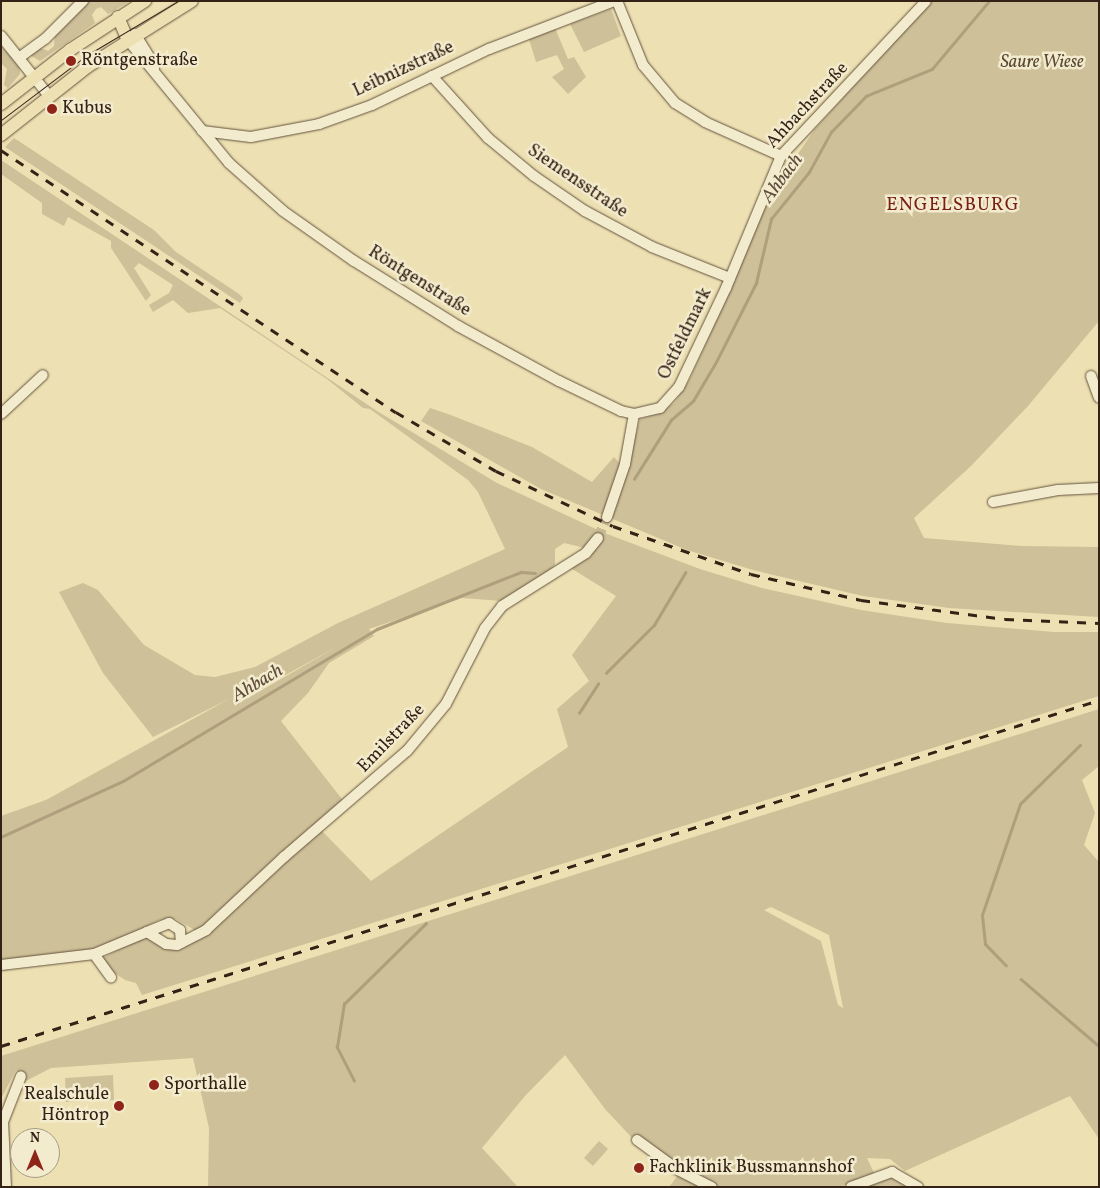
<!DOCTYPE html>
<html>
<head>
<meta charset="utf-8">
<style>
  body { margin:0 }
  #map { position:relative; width:1100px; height:1188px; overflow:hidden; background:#ede0b2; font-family:Vollkorn,serif }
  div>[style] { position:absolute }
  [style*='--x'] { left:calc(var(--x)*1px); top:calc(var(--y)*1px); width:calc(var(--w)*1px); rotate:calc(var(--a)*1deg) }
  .green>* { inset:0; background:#cec098 }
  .stream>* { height:2.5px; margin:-1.25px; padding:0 1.25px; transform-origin:1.25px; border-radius:1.25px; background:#ae9f7d }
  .minor-tunnel>* { height:10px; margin-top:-5px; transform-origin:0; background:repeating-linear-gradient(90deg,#c8ba93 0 10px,transparent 0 15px) }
  .roads { filter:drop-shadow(0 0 1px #63523e) drop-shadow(0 0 1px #63523e) }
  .minor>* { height:10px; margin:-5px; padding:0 5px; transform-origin:5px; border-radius:5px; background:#f3ebcd }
  .major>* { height:12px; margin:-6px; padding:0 6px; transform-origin:6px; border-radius:6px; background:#ede0b2 }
  .tram>* { height:1px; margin:-0.5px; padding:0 0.5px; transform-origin:0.5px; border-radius:0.5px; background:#352217 }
  .rail>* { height:2.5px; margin-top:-1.25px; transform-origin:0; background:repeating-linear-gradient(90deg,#352217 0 9px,transparent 0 18px) }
  .dots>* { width:14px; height:14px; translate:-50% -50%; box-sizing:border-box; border:2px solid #f3ebcd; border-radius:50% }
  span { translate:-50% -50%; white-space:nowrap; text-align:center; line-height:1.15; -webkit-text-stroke:5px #f3ebcd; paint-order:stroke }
  .poi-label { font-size:18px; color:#352217 }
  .left { translate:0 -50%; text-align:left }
  .right { translate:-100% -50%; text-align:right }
  .park-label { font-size:18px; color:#5b4a37; font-style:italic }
  .street-label { font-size:18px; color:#352217 }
  .water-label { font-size:19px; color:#5f4e3b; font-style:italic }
  .neighbourhood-label { font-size:19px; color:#7a1f14; letter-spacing:1px }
  .frame { position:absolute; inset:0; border:2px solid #352217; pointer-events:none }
  .north { position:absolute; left:10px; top:1128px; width:50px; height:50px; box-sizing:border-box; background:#f3ebcd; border:1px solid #a79b84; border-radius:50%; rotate:0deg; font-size:14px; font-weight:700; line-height:20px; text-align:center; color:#352217 }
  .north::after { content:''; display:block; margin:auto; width:18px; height:22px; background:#8f2418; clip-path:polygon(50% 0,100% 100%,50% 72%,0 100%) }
</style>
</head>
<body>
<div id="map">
  <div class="green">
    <div style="clip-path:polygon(89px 1px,130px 1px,108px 14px,101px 7px,96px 9px,92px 15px,95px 23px,40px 61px,28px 54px,38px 47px,48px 51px,54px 46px,55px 33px)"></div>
    <div style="clip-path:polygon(931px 1px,1099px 1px,1099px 321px,1028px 406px,971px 466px,914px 518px,924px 538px,1021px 546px,1099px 547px,1099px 617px,949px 608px,863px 596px,753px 570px,687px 550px,541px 489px,421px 421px,430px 408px,448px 414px,532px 447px,592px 482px,614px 457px,626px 470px,640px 419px,660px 413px,674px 403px,689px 381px,736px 277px,781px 164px,790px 166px,814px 130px)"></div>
    <div style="clip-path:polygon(611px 9px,621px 36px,584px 52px,570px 24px)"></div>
    <div style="clip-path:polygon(555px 28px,568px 59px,574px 57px,586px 77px,568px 94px,552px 77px,564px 69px,557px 55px,536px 62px,529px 39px)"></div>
    <div style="clip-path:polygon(1px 46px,19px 65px,20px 74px,8px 88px,4px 85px,7px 69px,1px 63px)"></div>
    <div style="clip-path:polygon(14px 138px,154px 230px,176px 252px,239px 294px,243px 298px,240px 303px,5px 147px)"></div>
    <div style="clip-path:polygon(evenodd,1px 160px,377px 411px,497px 483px,598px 530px,585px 548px,564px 543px,555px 549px,555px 565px,546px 574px,502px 601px,462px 598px,369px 629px,374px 636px,329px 663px,308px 693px,281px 721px,345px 803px,198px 932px,176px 919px,159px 920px,99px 951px,1px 960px,1px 816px,46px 800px,231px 698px,153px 737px,103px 673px,59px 592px,83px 583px,98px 590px,144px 645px,195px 675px,215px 677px,255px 667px,338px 623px,505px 549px,478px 492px,468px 480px,370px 409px,363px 408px,327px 379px,220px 308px,188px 313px,173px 300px,153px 312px,149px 305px,169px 293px,173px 285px,139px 263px,134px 268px,151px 295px,146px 301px,111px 248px,111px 241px,68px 217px,64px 226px,42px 214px,42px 203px,1px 174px,1px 160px,340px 645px,248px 698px,246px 698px,280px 678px,340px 645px)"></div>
    <div style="clip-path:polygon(599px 531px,700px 569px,762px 588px,861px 610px,947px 623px,1054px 632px,1099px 632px,1099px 696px,142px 995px,136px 983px,125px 980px,110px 970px,103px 958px,138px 939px,147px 938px,162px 947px,180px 950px,322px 831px,371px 881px,568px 747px,557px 709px,589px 681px,572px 655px,616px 596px,569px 567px,593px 553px)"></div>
    <div style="clip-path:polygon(evenodd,1099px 709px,1099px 766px,1082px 780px,1095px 813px,1084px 845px,1099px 862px,1099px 1139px,1070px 1096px,905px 1171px,890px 1159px,867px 1158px,875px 1175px,839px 1187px,722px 1187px,707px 1182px,706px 1187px,669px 1187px,679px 1174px,634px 1140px,605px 1109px,565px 1055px,525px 1096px,482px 1148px,518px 1187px,208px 1187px,209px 1128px,193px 1058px,51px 1068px,26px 1081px,16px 1070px,1px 1099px,1px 1056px,1099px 709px,771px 907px,829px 935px,843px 1008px,838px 1005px,821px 941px,764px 910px,771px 907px)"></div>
    <div style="clip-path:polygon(113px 1075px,114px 1100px,66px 1102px,65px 1078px)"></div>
    <div style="clip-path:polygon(599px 1141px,608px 1149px,593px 1166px,584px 1158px)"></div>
    <div style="clip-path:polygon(892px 1176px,913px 1187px,859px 1187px)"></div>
  </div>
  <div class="stream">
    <div style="--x:634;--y:479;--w:70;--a:-57.9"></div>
    <div style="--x:671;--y:420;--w:29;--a:-41"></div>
    <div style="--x:693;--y:401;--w:45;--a:-59.5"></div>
    <div style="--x:716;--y:362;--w:89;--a:-63.1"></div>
    <div style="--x:756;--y:283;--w:66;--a:-76.8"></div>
    <div style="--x:771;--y:219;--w:60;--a:-51"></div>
    <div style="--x:809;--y:172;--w:46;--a:-61.2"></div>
    <div style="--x:831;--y:132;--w:50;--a:-45.8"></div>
    <div style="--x:866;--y:96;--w:71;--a:-22.2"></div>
    <div style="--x:932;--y:69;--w:89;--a:-50"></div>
    <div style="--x:606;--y:673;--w:68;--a:-45"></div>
    <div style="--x:654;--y:625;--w:61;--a:-59.2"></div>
    <div style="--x:579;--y:713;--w:35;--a:-57"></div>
    <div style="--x:1;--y:837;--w:134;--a:-24.7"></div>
    <div style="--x:123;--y:781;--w:296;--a:-30.9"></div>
    <div style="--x:377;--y:629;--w:155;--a:-21.6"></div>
    <div style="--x:521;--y:572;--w:14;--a:4"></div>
    <div style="--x:1006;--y:966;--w:30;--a:-134"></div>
    <div style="--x:985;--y:944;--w:29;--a:-96"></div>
    <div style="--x:982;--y:915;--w:117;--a:-71.1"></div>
    <div style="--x:1020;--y:804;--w:84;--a:-44.5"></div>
    <div style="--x:1021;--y:979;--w:103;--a:40.7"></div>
    <div style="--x:354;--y:1081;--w:38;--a:-117"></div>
    <div style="--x:337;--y:1047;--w:44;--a:-80.8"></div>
    <div style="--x:344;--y:1004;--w:115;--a:-44.6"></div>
  </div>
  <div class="minor-tunnel">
    <div style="--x:598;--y:538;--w:23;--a:-67"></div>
  </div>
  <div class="roads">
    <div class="minor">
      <div style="--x:617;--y:1;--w:69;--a:67.9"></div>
      <div style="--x:643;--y:65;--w:50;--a:49.9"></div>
      <div style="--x:675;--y:103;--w:36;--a:32"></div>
      <div style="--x:705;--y:122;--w:83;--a:24.1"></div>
      <div style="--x:135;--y:34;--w:36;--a:58"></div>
      <div style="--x:154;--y:65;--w:6;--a:90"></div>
      <div style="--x:1;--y:36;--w:77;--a:51.3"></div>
      <div style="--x:128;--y:40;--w:159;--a:50.6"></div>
      <div style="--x:229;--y:163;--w:72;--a:41.6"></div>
      <div style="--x:283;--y:211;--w:87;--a:35.2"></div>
      <div style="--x:354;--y:261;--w:123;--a:32"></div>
      <div style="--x:458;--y:326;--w:115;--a:28.6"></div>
      <div style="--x:559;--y:381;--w:69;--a:25.8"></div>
      <div style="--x:621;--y:411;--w:13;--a:13"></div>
      <div style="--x:20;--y:57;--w:31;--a:-36"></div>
      <div style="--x:45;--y:39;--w:54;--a:-45"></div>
      <div style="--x:432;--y:76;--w:84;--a:47.9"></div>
      <div style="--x:488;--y:138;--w:60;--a:39.6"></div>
      <div style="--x:534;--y:176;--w:62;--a:34.5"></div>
      <div style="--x:585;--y:211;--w:76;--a:28.2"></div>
      <div style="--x:652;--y:247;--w:84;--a:21.7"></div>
      <div style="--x:202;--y:131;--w:49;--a:7"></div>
      <div style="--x:251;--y:137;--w:69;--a:-10.8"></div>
      <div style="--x:319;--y:124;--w:56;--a:-19.7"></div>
      <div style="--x:372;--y:105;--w:130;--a:-25.6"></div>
      <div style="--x:489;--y:49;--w:134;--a:-21"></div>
      <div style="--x:1091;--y:376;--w:23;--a:70"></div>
      <div style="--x:1;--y:414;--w:57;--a:-42.9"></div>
      <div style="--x:993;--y:502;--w:66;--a:-10.5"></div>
      <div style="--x:1058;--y:490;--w:41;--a:-2.8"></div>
      <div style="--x:607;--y:517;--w:56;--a:-71.2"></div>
      <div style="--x:625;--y:464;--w:51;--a:-79.8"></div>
      <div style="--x:634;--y:414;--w:27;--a:-13"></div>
      <div style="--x:660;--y:408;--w:28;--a:-48"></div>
      <div style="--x:679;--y:387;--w:110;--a:-64.6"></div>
      <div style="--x:726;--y:288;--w:143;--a:-67.4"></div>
      <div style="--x:781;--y:156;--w:212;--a:-46.9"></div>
      <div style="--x:147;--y:932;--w:24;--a:-22"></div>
      <div style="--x:169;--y:923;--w:13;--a:32"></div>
      <div style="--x:180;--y:930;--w:13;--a:86"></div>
      <div style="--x:94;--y:954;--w:29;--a:54"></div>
      <div style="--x:1;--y:965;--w:94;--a:-6.7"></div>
      <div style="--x:94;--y:954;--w:57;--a:-22.5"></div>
      <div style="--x:147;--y:932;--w:22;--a:32"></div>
      <div style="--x:166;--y:944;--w:11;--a:5"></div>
      <div style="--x:177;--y:945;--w:33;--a:-27"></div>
      <div style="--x:206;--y:930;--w:107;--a:-43.1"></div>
      <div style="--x:284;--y:857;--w:162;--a:-40.8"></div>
      <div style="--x:407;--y:751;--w:61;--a:-50.3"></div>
      <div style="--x:446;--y:704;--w:85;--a:-62.8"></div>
      <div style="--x:485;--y:628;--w:28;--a:-52"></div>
      <div style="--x:502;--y:606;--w:99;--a:-32.2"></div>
      <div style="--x:586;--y:553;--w:19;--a:-51"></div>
      <div style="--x:637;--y:1140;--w:51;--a:36.2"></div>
      <div style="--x:678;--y:1170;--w:38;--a:27"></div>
      <div style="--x:6;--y:1187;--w:65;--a:-92.6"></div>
      <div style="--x:3;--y:1122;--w:49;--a:-68.6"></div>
      <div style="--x:851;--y:1187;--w:44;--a:-20.1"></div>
      <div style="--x:892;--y:1172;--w:30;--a:30"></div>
    </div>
    <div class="major">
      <div style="--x:118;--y:17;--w:25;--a:67"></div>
      <div style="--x:1;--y:104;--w:88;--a:-38"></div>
      <div style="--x:70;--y:50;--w:90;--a:-33.2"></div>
      <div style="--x:1;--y:135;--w:110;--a:-38.3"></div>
      <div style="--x:87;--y:67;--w:124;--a:-32.2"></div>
    </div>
  </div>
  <div class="tram">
    <div style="--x:1;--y:120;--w:108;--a:-37.1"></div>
    <div style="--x:87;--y:55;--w:106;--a:-30.7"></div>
  </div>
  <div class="rail">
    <div style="--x:1;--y:150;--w:474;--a:33.6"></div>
    <div style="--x:396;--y:412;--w:116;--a:30.5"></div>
    <div style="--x:496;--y:471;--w:129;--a:25.2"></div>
    <div style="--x:613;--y:526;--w:146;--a:19.2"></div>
    <div style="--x:751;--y:574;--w:113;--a:13.3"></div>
    <div style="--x:861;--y:600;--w:145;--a:7.5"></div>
    <div style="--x:1005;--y:619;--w:94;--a:2.4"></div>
    <div style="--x:1;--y:1046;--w:1151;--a:-17.49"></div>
  </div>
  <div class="dots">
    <div style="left:71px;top:61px;background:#8f2418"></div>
    <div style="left:52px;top:109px;background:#8f2418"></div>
    <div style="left:154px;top:1085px;background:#8f2418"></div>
    <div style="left:119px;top:1106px;background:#8f2418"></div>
    <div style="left:639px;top:1168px;background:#8f2418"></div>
  </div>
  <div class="poi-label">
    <span class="left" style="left:81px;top:61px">Röntgenstraße</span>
    <span class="left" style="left:62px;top:109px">Kubus</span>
    <span class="left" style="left:164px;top:1085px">Sporthalle</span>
    <span class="right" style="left:109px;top:1106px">Realschule<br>Höntrop</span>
    <span class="left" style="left:649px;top:1168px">Fachklinik Bussmannshof</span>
  </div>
  <div class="park-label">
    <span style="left:1042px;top:63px">Saure Wiese</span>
  </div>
  <div class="street-label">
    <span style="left:404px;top:70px;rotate:-25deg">Leibnizstraße</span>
    <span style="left:808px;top:106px;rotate:-47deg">Ahbachstraße</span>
    <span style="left:577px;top:182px;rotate:34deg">Siemensstraße</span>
    <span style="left:419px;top:282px;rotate:32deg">Röntgenstraße</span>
    <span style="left:686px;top:334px;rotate:-64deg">Ostfeldmark</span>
    <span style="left:392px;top:739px;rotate:-46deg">Emilstraße</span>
  </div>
  <div class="water-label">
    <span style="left:783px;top:179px;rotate:-53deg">Ahbach</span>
    <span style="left:258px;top:684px;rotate:-31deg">Ahbach</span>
  </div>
  <div class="neighbourhood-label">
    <span style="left:953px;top:206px">ENGELSBURG</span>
  </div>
  <div class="frame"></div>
  <div class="north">N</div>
</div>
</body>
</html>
